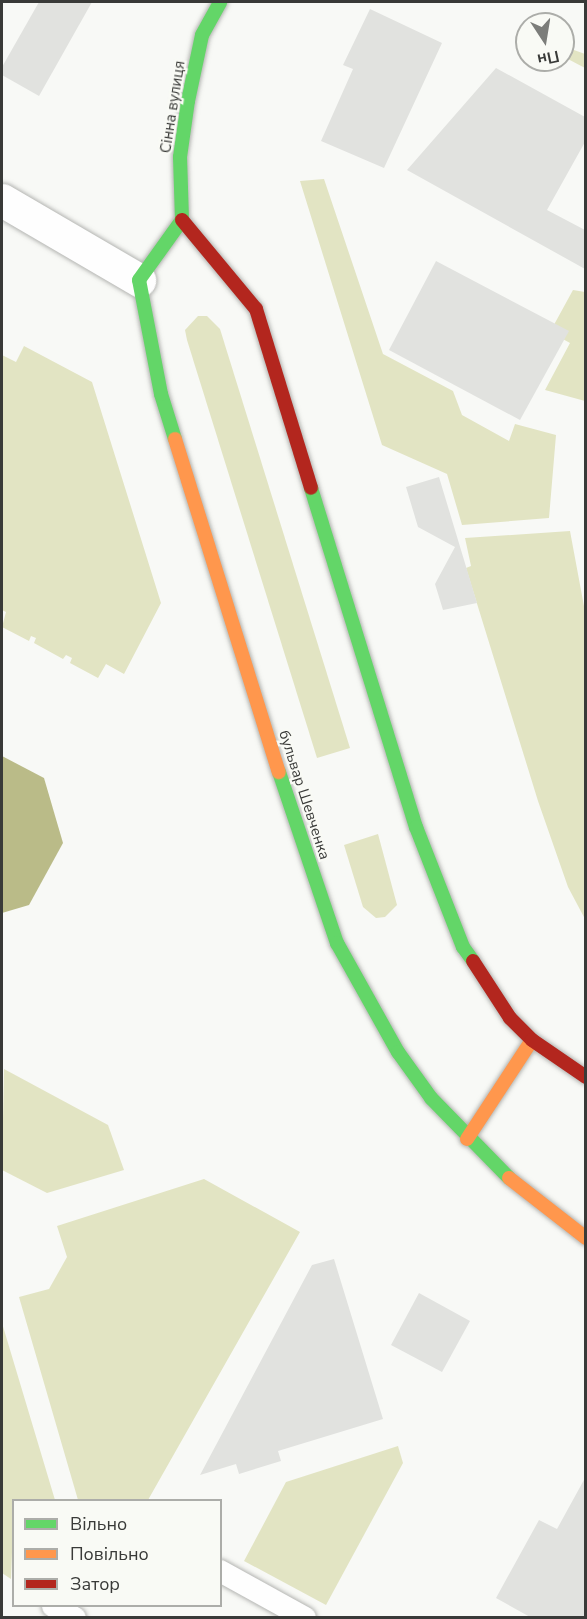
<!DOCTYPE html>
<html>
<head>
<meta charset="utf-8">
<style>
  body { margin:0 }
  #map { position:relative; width:587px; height:1619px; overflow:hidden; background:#f8f9f6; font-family:"Nunito Sans",sans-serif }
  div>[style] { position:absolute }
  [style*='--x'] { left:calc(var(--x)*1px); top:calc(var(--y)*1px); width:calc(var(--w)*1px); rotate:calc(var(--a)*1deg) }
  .green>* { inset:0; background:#e2e4c3 }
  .water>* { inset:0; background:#babb88 }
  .building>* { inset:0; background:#e1e2df }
  .roads { filter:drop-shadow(0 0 2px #b4b5b2) drop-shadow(0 0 2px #b4b5b2) }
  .lane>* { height:22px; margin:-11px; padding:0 11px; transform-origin:11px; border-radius:11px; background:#fefefe }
  .street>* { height:33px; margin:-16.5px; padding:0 16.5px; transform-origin:16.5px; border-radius:16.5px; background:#fefefe }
  .fast>* { height:14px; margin:-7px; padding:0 7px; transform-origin:7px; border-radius:7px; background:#63d668 }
  .slow>* { height:14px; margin:-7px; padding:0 7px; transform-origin:7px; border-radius:7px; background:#ff974d }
  .jam>* { height:14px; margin:-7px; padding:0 7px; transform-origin:7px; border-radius:7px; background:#b3261e }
  span { translate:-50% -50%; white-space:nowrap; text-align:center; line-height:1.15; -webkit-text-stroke:4.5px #f9faf5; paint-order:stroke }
  .street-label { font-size:15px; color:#393a38 }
  .frame { position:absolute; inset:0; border:3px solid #393a38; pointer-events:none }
  .legend { position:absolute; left:12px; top:1499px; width:210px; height:108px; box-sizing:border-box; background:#f9faf5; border:2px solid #acada9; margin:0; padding:8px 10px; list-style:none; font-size:18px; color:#393a38 }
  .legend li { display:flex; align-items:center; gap:12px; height:30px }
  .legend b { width:30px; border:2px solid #acada9 }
  .north { position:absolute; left:515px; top:12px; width:60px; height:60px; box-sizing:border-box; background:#f9faf5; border:2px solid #acada9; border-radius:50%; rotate:168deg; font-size:16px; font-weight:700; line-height:24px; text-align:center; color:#393a38 }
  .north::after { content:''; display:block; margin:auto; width:21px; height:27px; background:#7c7d7a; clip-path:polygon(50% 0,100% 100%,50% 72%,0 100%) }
</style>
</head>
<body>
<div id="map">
  <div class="green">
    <div style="clip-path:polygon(563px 46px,585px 54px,585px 68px,566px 58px)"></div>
    <div style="clip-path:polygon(324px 179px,383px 354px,453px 391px,462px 415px,509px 441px,515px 424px,556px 435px,549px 518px,462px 525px,447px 474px,382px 445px,300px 181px)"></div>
    <div style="clip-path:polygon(573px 290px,585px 292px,585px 401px,545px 390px,570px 343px,550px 332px)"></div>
    <div style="clip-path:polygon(198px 316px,207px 316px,220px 329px,350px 748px,317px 758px,187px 340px,185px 330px)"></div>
    <div style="clip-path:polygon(24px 346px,92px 382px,161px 603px,124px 674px,106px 664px,98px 678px,70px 663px,72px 658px,66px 655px,63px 659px,34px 643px,36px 638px,31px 636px,29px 641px,2px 627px,6px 612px,2px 610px,2px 355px,16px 362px)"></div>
    <div style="clip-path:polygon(570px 531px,586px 617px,585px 919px,568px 887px,538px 801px,466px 568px,471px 566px,465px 538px)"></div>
    <div style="clip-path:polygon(378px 834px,397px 905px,385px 917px,376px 918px,363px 907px,344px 845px)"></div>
    <div style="clip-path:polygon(4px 1069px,108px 1125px,124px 1170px,47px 1193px,2px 1170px)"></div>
    <div style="clip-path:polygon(204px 1179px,300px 1232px,148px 1500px,78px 1500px,19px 1297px,49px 1289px,67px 1257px,57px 1226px)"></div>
    <div style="clip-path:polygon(2px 1323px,55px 1500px,14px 1500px,11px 1579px,2px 1573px)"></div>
    <div style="clip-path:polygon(398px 1446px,403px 1463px,326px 1605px,244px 1561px,286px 1482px)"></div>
  </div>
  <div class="water">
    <div style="clip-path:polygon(2px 756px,44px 778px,63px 843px,29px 905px,2px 913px)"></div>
  </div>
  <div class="building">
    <div style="clip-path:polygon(39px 2px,92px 2px,39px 96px,2px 75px,2px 67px)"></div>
    <div style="clip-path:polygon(370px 9px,442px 43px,384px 168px,321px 141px,353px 69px,343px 65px)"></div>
    <div style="clip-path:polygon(496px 68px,585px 117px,585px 142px,547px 210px,585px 230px,585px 269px,407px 170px)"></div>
    <div style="clip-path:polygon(436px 261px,569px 331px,520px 420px,389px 350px)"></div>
    <div style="clip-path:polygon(439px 477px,477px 603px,443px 610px,435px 584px,455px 547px,418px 527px,406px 487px)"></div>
    <div style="clip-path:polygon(334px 1259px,383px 1419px,278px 1451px,281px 1461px,239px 1474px,236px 1464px,200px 1475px,312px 1265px)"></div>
    <div style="clip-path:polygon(419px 1293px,470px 1321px,442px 1372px,391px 1345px)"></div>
    <div style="clip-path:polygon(585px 1478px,585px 1617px,530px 1617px,496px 1598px,539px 1520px,557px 1529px)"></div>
  </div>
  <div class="roads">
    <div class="lane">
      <div style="--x:220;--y:1571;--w:97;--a:28.9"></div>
      <div style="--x:53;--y:1606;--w:25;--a:29"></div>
    </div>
    <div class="street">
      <div style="--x:2;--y:200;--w:159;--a:30.3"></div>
    </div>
    <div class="fast">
      <div style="--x:175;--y:439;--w:47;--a:-107.3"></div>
      <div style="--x:161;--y:394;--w:116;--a:-100.9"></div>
      <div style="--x:139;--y:280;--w:74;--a:-54.4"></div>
      <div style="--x:182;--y:220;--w:63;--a:-91.8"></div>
      <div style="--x:180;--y:157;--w:57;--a:-81.9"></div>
      <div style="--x:188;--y:101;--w:67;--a:-78"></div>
      <div style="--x:202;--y:35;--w:38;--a:-61"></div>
      <div style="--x:311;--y:488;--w:355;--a:72.8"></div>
      <div style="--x:416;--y:827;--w:129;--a:68.6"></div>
      <div style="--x:463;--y:947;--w:17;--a:54"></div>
      <div style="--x:279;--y:772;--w:181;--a:71.3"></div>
      <div style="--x:337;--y:943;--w:125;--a:60.8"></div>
      <div style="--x:398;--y:1052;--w:57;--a:54.3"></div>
      <div style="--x:431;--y:1098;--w:112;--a:45.7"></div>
    </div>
    <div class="slow">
      <div style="--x:175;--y:439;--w:349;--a:72.7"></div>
      <div style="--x:467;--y:1139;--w:118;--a:-56.7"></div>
      <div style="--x:509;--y:1178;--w:98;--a:37.9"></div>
    </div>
    <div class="jam">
      <div style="--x:182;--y:220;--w:116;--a:50.3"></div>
      <div style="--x:256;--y:309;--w:187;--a:72.9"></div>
      <div style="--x:473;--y:961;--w:68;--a:57"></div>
      <div style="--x:510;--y:1018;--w:31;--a:45"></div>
      <div style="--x:532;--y:1040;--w:65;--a:34.4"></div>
    </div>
  </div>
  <div class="street-label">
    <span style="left:173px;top:107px;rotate:-81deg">Сінна вулиця</span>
    <span style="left:304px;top:795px;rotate:72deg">бульвар Шевченка</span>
  </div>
  <div class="frame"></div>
  <ul class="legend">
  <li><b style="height:8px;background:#63d668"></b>Вільно</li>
  <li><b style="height:8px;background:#ff974d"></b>Повільно</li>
  <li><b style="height:8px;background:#b3261e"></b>Затор</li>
  </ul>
  <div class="north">Пн</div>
</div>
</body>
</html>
